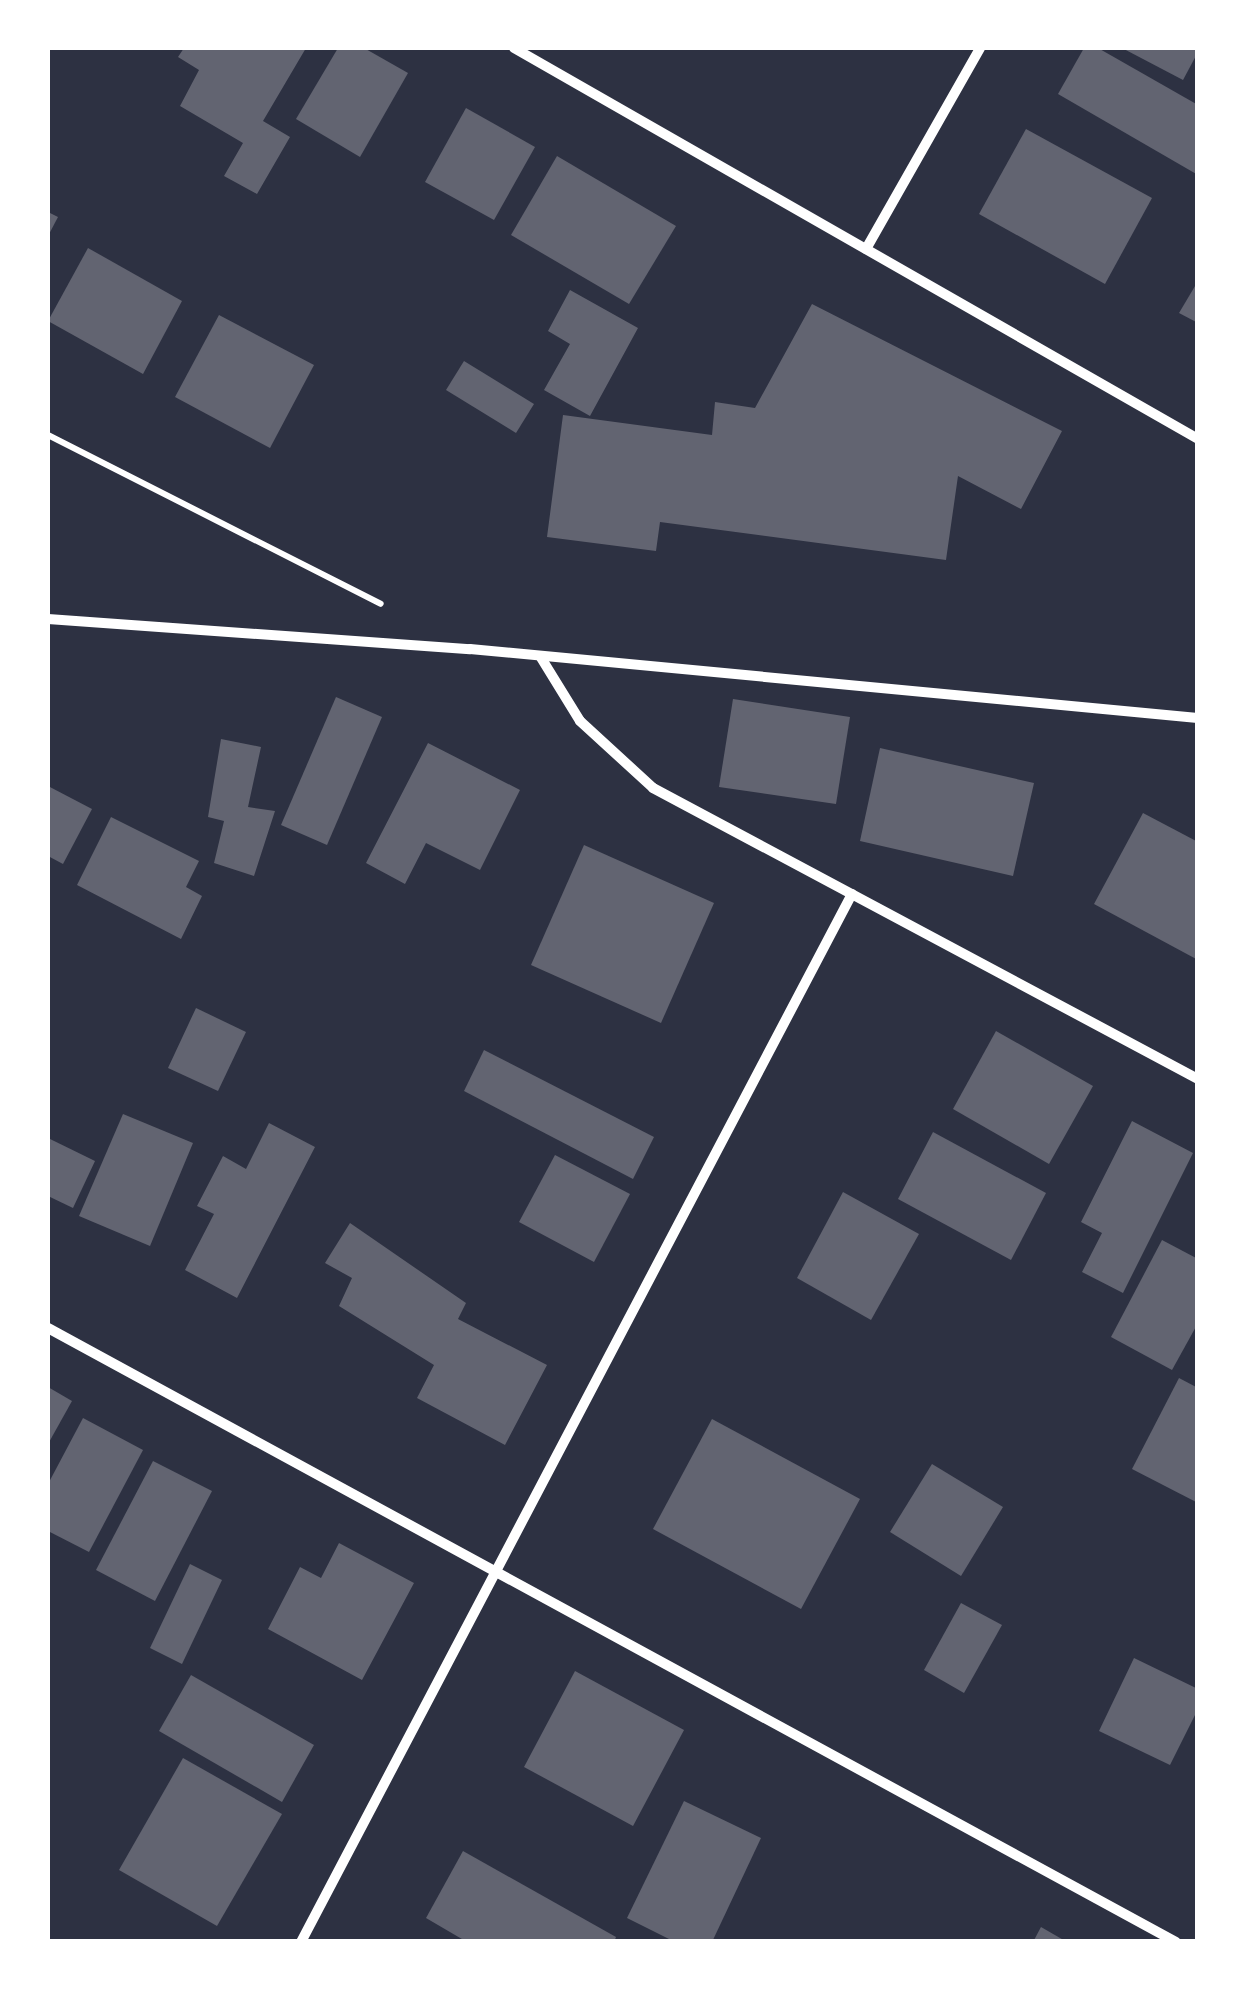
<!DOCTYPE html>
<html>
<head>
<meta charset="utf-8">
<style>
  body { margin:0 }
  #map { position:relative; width:1245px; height:1989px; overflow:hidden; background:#2d3142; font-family:"Noto Sans",sans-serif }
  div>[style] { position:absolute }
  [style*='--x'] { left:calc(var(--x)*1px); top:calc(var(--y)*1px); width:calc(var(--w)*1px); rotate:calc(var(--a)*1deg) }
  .building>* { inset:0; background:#626471 }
  .path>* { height:6px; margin:-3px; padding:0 3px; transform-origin:3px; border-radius:3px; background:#fff }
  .minor>* { height:10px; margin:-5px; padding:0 5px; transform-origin:5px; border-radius:5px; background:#fff }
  span { translate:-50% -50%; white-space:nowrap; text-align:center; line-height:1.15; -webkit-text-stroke:10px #fff; paint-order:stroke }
  .frame { position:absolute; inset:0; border:50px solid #fff; pointer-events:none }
</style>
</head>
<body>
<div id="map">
  <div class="building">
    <div style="clip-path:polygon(184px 48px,306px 48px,263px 121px,290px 137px,257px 194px,224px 176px,243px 143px,180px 106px,199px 70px,178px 57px)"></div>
    <div style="clip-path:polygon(338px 48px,364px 48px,408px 73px,360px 157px,296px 119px)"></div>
    <div style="clip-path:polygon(1084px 48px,1098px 48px,1198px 105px,1198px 175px,1058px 94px)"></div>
    <div style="clip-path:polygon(1122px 48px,1198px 48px,1198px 52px,1183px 80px)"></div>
    <div style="clip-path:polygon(466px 108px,535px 147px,494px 220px,425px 182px)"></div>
    <div style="clip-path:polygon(1026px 129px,1152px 198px,1105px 284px,979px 214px)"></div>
    <div style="clip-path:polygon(557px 156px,676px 226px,629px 304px,511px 235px)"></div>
    <div style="clip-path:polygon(48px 212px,58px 217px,48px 236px)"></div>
    <div style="clip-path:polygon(88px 248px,182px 301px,143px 374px,48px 321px)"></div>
    <div style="clip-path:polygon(1198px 281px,1198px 323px,1179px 313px)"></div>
    <div style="clip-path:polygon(570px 290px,638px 328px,590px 416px,544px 390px,570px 344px,548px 331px)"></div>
    <div style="clip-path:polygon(812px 304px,1062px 431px,1021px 509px,958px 476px,946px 560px,660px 522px,656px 551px,547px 537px,563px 415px,712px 435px,715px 402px,755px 408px)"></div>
    <div style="clip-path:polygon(219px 315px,314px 365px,270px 448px,175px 397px)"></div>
    <div style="clip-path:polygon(464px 361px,534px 404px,516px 433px,446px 390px)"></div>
    <div style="clip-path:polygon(336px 697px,382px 717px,327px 845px,281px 825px)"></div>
    <div style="clip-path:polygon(733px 699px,850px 717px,836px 804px,719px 787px)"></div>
    <div style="clip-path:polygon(221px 739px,261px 747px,248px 807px,275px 811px,254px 876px,214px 863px,224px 821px,208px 817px)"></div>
    <div style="clip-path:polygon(428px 743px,520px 790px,480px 870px,426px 843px,405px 884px,366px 863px)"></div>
    <div style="clip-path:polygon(880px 748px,1034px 783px,1013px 876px,860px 841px)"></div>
    <div style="clip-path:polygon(48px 786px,92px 809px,63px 864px,48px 856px)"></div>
    <div style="clip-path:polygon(1143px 813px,1198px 842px,1198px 960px,1094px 904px)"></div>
    <div style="clip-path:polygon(111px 817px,199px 861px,186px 887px,202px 896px,181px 939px,77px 885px)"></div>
    <div style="clip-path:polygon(584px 845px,714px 903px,661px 1023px,531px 965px)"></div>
    <div style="clip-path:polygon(196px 1008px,246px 1032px,218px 1091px,168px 1068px)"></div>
    <div style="clip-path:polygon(996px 1031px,1093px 1086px,1049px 1164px,953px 1109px)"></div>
    <div style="clip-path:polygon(484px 1050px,654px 1137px,633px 1179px,464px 1091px)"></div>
    <div style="clip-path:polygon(123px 1114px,193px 1143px,150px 1246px,79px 1216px)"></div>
    <div style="clip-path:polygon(1132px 1121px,1193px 1153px,1123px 1293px,1082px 1272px,1102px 1233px,1081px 1222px)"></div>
    <div style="clip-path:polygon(269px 1123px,315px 1147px,237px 1298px,185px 1270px,214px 1214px,197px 1206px,223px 1156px,246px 1169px)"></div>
    <div style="clip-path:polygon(933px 1132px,1046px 1193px,1011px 1260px,898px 1199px)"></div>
    <div style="clip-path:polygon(48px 1138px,95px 1161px,73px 1208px,48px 1196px)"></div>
    <div style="clip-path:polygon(555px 1155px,630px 1194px,594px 1262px,519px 1222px)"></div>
    <div style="clip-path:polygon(843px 1192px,919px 1234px,871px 1320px,797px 1278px)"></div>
    <div style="clip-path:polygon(350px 1223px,466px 1303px,458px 1319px,547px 1365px,505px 1445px,417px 1398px,434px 1365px,339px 1306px,352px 1278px,325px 1263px)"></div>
    <div style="clip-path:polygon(1162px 1240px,1198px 1259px,1198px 1323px,1172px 1370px,1111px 1337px)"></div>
    <div style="clip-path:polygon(1179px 1378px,1198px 1388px,1198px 1503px,1132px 1469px)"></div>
    <div style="clip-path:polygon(48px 1387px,72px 1401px,48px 1444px)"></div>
    <div style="clip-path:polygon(83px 1418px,143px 1450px,89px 1552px,48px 1531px,48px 1484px)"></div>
    <div style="clip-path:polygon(712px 1419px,860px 1499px,801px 1609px,653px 1529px)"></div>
    <div style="clip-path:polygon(153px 1461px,212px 1491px,155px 1601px,96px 1570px)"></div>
    <div style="clip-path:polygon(932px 1464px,1003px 1507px,961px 1576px,890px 1532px)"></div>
    <div style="clip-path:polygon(339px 1543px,414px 1583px,362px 1680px,268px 1629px,300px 1567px,321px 1578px)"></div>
    <div style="clip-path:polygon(190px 1564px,222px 1580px,182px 1664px,150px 1648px)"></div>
    <div style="clip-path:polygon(961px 1603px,1002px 1625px,964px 1693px,924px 1670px)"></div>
    <div style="clip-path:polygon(1134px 1658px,1198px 1689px,1198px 1709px,1170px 1765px,1099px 1731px)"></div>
    <div style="clip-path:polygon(575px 1671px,684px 1730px,633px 1826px,524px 1767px)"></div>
    <div style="clip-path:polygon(191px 1675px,314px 1745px,282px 1802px,159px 1731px)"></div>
    <div style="clip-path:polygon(183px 1758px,282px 1814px,217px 1926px,119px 1870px)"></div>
    <div style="clip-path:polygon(684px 1801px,761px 1838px,712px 1942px,675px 1942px,627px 1918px)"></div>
    <div style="clip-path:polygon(463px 1851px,616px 1937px,614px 1942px,467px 1942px,426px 1918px)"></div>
    <div style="clip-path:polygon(1041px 1927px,1067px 1942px,1033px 1942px)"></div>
  </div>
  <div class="path">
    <div style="--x:48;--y:435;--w:373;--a:26.9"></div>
  </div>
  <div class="minor">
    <div style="--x:514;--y:48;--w:788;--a:29.75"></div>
    <div style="--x:866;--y:249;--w:231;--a:-60.4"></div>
    <div style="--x:48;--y:619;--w:423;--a:4.1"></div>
    <div style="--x:470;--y:649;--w:731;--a:5.41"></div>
    <div style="--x:540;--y:656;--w:76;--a:58.4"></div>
    <div style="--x:580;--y:721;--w:99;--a:42.5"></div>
    <div style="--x:653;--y:788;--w:618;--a:28.1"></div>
    <div style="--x:48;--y:1328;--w:1284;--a:28.56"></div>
    <div style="--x:301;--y:1942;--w:1184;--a:-62.27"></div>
  </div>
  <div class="frame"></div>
</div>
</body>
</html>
